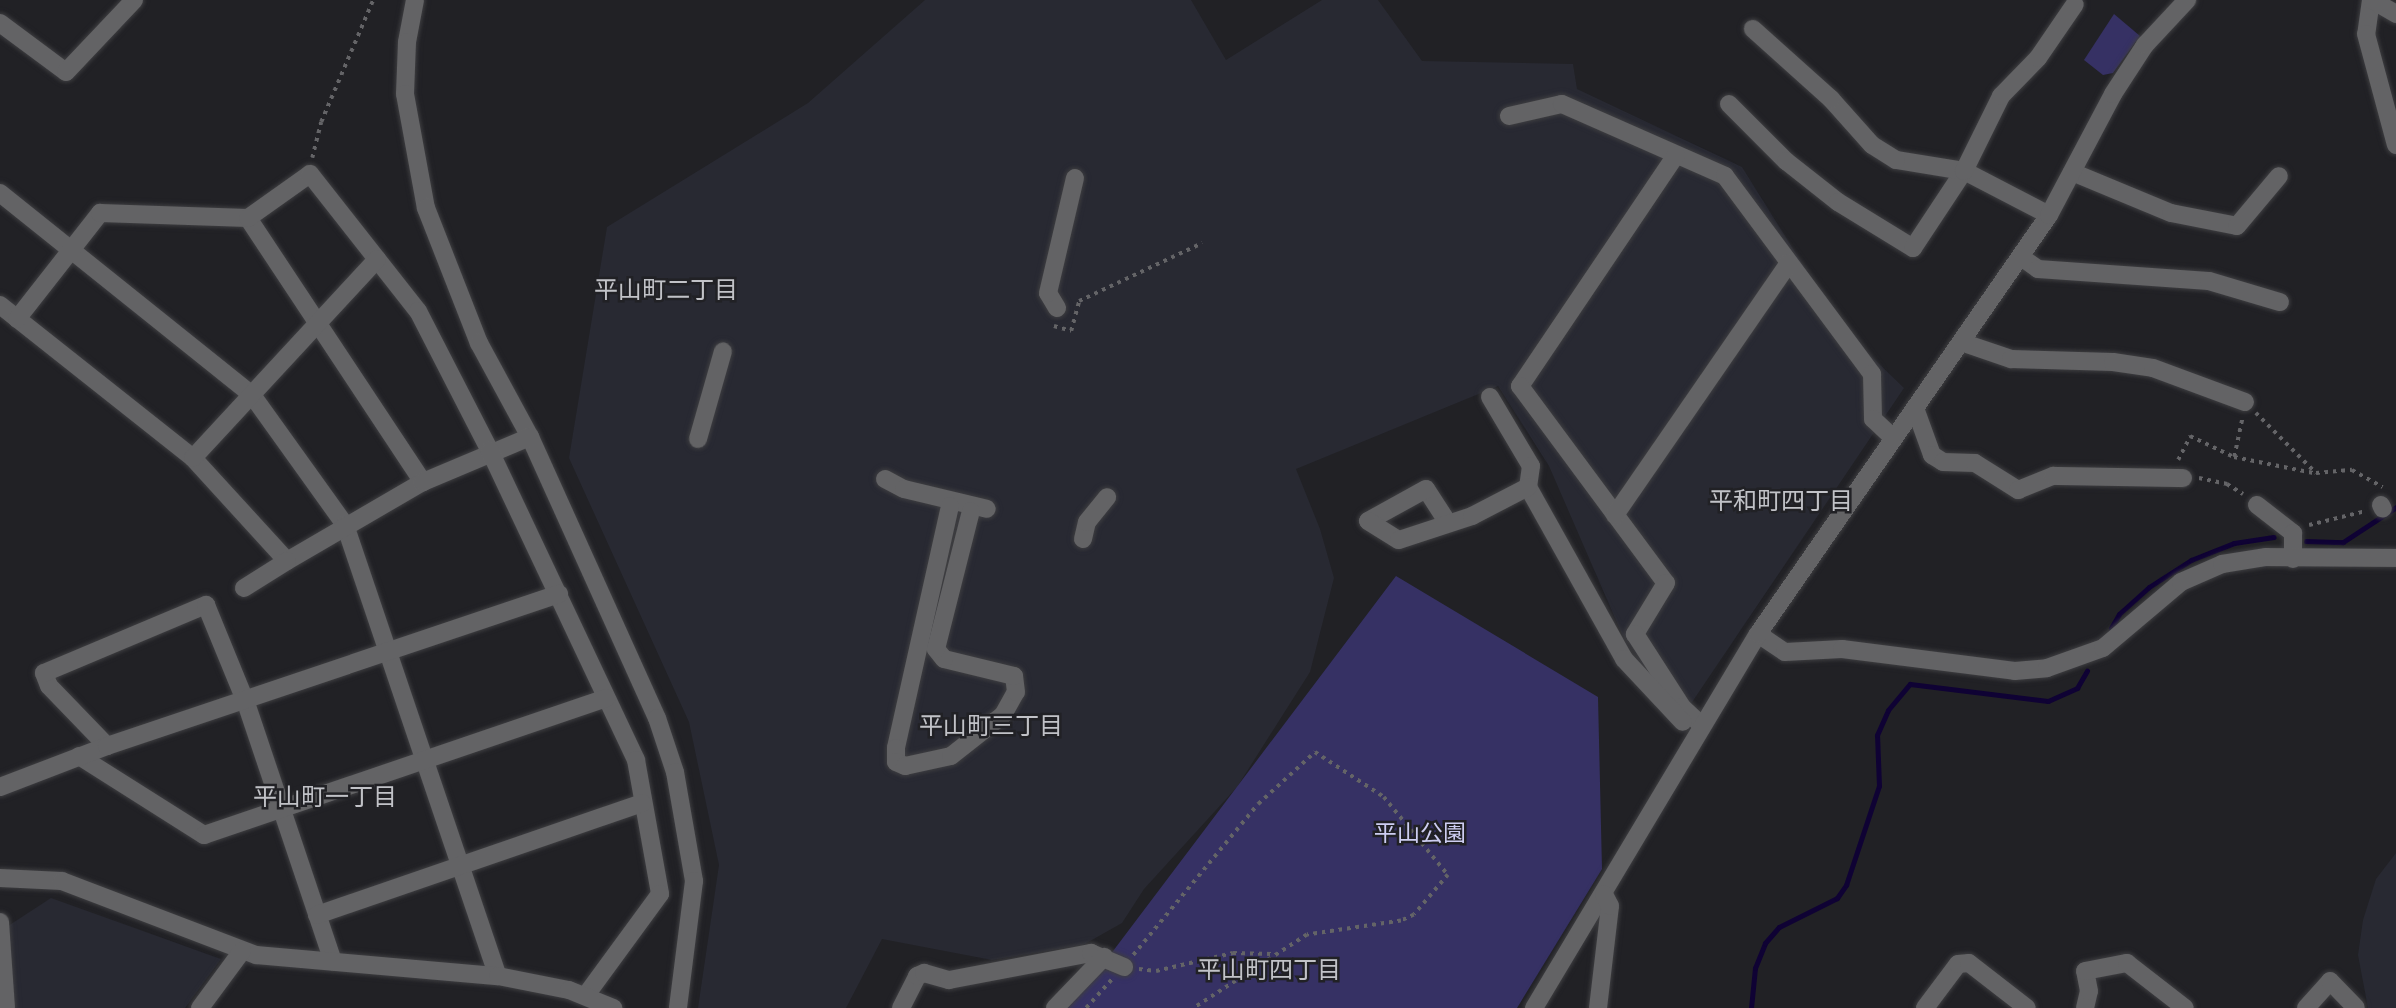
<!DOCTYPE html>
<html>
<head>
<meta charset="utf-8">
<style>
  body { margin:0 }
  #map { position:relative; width:2396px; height:1008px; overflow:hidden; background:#212125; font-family:"PT Sans","Noto Sans JP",sans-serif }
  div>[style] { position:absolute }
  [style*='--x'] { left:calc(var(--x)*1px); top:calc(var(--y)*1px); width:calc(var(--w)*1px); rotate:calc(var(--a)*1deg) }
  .built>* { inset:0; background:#282932 }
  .green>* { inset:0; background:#363164 }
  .stream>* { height:5px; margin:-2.5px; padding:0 2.5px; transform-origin:2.5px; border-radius:2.5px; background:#0f0234 }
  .path>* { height:3.5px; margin-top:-1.75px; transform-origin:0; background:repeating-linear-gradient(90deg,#646467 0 3.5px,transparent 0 8.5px) }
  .roads { filter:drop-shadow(0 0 2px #3e3e41) drop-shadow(0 0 2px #3e3e41) }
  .minor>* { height:18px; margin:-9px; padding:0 9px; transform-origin:9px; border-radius:9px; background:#636365 }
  span { translate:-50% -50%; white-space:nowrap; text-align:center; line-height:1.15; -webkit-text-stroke:5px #212125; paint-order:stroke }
  .park-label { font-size:23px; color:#cdcdf1 }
  .neighbourhood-label { font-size:24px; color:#c1c2c7 }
</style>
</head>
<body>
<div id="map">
  <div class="built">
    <div style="clip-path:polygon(925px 0,1191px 0,1226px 60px,1322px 0,1378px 0,1422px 61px,1573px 64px,1577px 89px,1742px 167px,1843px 329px,1904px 388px,1682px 717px,1622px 634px,1549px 466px,1498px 386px,1296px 469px,1320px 529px,1334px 578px,1310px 672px,1237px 787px,1144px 889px,1122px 923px,1083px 945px,992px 960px,882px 939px,846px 1008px,698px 1008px,719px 865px,689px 722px,569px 458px,607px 227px,808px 103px)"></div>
    <div style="clip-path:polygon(2396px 853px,2396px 1008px,2368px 1008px,2358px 955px,2363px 920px,2376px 879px)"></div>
    <div style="clip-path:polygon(51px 898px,221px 959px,185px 1008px,15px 1008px,8px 926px)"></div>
  </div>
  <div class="green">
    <div style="clip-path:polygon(2114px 14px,2140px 36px,2113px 73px,2103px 75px,2084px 60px)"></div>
    <div style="clip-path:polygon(1396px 576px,1598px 697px,1602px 869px,1517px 1008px,1063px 1008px,1104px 963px)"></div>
  </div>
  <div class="stream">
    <div style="--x:2306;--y:541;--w:37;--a:2"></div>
    <div style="--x:2343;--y:542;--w:64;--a:-33.4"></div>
    <div style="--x:2111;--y:628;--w:16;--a:-60"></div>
    <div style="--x:2119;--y:614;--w:40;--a:-42"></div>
    <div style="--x:2149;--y:587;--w:50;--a:-32.7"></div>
    <div style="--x:2191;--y:560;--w:46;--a:-21.6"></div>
    <div style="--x:2234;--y:543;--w:40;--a:-8.5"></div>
    <div style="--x:1751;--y:1008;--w:40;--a:-84.3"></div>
    <div style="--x:1755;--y:968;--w:27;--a:-68"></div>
    <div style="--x:1765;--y:943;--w:21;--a:-49"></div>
    <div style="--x:1779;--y:927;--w:65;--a:-26.6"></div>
    <div style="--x:1837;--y:898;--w:16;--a:-55"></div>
    <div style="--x:1846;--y:885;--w:104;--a:-71.6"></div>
    <div style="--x:1879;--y:786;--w:51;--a:-92.2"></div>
    <div style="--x:1877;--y:735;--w:27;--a:-66"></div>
    <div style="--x:1888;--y:710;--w:34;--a:-50"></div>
    <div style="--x:1910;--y:684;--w:139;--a:7"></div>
    <div style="--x:2048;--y:701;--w:32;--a:-24"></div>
    <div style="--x:2077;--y:688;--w:20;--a:-60"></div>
  </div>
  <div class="path">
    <div style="--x:312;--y:158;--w:37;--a:-76"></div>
    <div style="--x:321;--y:122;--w:133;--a:-66.9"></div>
    <div style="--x:1054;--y:326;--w:18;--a:16"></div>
    <div style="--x:1071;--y:331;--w:31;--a:-75"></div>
    <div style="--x:1079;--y:301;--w:136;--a:-25.2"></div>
    <div style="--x:2256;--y:413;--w:85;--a:45"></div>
    <div style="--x:2316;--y:473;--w:36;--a:-5"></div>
    <div style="--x:2352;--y:470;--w:35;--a:29"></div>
    <div style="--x:2234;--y:457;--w:40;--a:-78"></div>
    <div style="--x:2178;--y:460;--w:27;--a:-63"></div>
    <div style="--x:2190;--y:436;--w:49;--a:25.5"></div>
    <div style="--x:2234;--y:457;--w:81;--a:11.4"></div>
    <div style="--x:2199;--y:478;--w:29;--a:12"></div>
    <div style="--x:2227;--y:484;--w:19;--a:32"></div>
    <div style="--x:2309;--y:525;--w:59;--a:-13.8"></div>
    <div style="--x:1133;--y:955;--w:196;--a:-50.4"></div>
    <div style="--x:1258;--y:804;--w:77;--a:-42.4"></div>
    <div style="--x:1315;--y:752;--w:82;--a:33.1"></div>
    <div style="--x:1384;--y:797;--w:101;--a:50.6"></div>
    <div style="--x:1448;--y:875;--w:52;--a:130.4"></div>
    <div style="--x:1414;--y:915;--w:14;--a:155"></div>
    <div style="--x:1401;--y:921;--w:95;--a:171.5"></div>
    <div style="--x:1307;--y:935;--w:135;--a:147.1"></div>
    <div style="--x:1139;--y:969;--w:17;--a:7"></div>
    <div style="--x:1156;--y:971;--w:79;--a:-13.2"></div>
    <div style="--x:1233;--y:953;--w:40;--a:1.4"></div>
    <div style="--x:1086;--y:1008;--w:39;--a:-48"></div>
  </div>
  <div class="roads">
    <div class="minor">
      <div style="--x:415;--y:0;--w:43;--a:100.8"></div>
      <div style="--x:407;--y:42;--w:52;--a:92.2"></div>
      <div style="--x:405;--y:94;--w:116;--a:79.6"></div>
      <div style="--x:426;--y:208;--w:145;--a:68.6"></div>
      <div style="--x:479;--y:343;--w:107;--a:61.5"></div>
      <div style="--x:530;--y:437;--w:308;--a:65.7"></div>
      <div style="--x:657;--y:718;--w:57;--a:71.6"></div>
      <div style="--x:675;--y:772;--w:111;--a:80.1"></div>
      <div style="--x:694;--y:881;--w:128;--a:97.2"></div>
      <div style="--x:2371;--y:0;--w:34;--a:98"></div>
      <div style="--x:2366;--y:34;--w:115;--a:74.9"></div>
      <div style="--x:2372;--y:0;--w:28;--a:30"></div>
      <div style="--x:0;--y:23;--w:82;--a:36.6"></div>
      <div style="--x:66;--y:72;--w:99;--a:-46.6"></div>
      <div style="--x:1729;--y:104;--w:81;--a:45"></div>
      <div style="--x:1786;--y:161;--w:66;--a:38.3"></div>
      <div style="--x:1838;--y:202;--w:88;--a:31.5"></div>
      <div style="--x:1913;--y:248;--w:92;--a:-56.5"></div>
      <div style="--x:1964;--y:171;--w:69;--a:-170.8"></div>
      <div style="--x:1896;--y:160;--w:28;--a:-148"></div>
      <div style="--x:1872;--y:145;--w:62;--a:-131.7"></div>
      <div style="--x:1831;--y:99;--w:105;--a:-138.1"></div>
      <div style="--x:1509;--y:116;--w:54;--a:-12.8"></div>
      <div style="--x:1562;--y:104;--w:178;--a:23.8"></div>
      <div style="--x:1725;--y:176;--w:247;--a:53.4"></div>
      <div style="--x:1872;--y:374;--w:45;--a:88.7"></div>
      <div style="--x:1873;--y:419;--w:25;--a:43"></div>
      <div style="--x:1676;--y:155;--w:279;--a:124"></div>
      <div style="--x:1520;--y:386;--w:245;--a:53.5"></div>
      <div style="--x:1666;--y:583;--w:60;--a:121.3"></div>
      <div style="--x:1635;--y:634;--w:87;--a:57.2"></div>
      <div style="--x:1682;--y:707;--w:26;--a:43"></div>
      <div style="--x:2072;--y:172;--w:107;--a:22.5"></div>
      <div style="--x:2171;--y:213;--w:67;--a:11.1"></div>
      <div style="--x:2237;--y:226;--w:65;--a:-50"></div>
      <div style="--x:0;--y:193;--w:323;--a:38.7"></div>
      <div style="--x:252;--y:395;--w:160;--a:54.4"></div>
      <div style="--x:345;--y:525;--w:476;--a:71.3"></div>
      <div style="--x:2049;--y:215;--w:96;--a:-152.6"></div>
      <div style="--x:1964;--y:171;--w:84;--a:-63.7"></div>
      <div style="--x:2001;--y:96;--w:53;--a:-45.8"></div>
      <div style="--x:2038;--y:58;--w:65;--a:-55.6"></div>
      <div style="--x:248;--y:218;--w:317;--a:56.5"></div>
      <div style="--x:2021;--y:257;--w:21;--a:35"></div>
      <div style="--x:2038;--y:269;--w:171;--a:4"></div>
      <div style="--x:2209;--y:281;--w:74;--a:16.5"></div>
      <div style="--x:0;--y:305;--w:246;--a:38.4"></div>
      <div style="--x:193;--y:458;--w:139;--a:47.6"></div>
      <div style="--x:287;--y:561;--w:157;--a:-30.2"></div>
      <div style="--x:423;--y:482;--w:116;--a:-22.8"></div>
      <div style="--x:1057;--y:308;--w:17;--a:-121"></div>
      <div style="--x:1048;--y:293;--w:118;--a:-76.8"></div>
      <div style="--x:17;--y:319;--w:135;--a:-51.9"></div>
      <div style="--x:100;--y:213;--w:148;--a:1.9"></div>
      <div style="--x:248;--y:218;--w:76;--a:-35.4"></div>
      <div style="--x:310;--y:174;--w:174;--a:51.8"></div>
      <div style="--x:418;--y:311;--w:157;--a:62.8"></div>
      <div style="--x:490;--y:451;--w:342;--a:64.7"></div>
      <div style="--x:636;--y:760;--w:136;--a:79.8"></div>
      <div style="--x:660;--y:894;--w:125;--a:126.2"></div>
      <div style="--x:1964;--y:343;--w:50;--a:18.8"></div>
      <div style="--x:2011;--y:359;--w:102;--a:1.7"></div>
      <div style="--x:2113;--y:362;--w:40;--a:8.5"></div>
      <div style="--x:2153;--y:368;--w:98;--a:20.3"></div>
      <div style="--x:1490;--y:397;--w:80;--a:59.3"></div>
      <div style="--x:1531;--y:466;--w:21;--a:98"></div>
      <div style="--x:1528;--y:487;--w:197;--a:60.8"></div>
      <div style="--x:1624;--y:659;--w:86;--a:46.9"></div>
      <div style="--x:1915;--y:408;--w:50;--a:70.1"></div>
      <div style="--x:1932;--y:455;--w:13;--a:32"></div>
      <div style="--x:1943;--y:462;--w:32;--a:2"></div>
      <div style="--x:1975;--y:463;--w:51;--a:32.1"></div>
      <div style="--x:2018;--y:490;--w:38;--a:-22"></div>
      <div style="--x:2053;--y:476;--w:130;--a:0.9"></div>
      <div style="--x:698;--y:439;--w:91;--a:-74.1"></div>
      <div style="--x:193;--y:458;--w:271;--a:-47.2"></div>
      <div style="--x:885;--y:479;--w:21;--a:28"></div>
      <div style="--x:904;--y:489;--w:85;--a:13.5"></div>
      <div style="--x:2257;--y:505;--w:46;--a:37.9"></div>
      <div style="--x:2293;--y:533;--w:26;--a:90"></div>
      <div style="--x:2381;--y:505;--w:4;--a:63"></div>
      <div style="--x:950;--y:506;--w:248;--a:102.6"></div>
      <div style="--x:896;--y:748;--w:14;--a:90"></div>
      <div style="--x:896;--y:762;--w:10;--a:24"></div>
      <div style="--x:905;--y:766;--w:47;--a:-12.3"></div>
      <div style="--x:951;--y:756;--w:66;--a:-38.3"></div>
      <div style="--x:1003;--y:715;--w:26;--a:-61"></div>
      <div style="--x:1016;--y:692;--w:16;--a:-97"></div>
      <div style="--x:1014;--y:676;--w:72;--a:-166.3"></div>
      <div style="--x:944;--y:659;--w:13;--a:-129"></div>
      <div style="--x:936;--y:649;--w:142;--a:-75.8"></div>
      <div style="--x:1615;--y:515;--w:305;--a:-55.4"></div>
      <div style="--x:1448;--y:523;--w:40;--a:-122.9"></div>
      <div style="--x:1426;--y:489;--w:66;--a:151.1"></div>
      <div style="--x:1368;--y:521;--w:36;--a:32"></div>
      <div style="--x:1399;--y:540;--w:77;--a:-18.2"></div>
      <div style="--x:1472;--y:516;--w:63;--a:-27.4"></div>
      <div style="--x:1083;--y:539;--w:17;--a:-77"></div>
      <div style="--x:1087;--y:522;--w:32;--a:-51"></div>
      <div style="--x:244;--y:588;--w:51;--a:-32.1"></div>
      <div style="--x:1758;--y:634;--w:32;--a:34"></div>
      <div style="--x:1785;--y:652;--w:57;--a:-3"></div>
      <div style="--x:1842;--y:649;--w:174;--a:7.2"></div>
      <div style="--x:2015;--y:671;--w:32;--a:-5"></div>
      <div style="--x:2047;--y:668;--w:59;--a:-19.7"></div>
      <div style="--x:2103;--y:648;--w:102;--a:-40.2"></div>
      <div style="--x:2181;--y:582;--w:45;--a:-23.7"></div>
      <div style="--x:2222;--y:564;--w:45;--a:-9"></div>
      <div style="--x:2266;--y:557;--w:130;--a:0.4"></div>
      <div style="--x:107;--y:746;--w:83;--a:-134"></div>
      <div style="--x:49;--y:686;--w:14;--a:-111"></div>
      <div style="--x:44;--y:673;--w:176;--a:-22.8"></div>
      <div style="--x:206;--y:605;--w:103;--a:67.7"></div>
      <div style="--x:245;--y:700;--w:276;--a:71.4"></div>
      <div style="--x:79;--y:756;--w:148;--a:32.3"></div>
      <div style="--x:204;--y:835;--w:425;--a:-18.8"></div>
      <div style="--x:0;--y:787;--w:115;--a:-21"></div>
      <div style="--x:107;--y:746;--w:477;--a:-18.6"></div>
      <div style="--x:0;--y:878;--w:62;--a:2.8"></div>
      <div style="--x:62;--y:881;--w:208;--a:20.9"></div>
      <div style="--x:256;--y:955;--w:243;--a:5"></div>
      <div style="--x:498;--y:976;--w:72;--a:11.2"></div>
      <div style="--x:569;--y:990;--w:48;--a:22.2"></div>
      <div style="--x:317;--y:915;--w:344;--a:-19"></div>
      <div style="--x:0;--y:922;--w:86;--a:86"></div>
      <div style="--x:200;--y:1008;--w:71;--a:-53.6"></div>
      <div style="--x:901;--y:1008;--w:36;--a:-63"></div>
      <div style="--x:917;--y:976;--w:8;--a:-23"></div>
      <div style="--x:924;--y:973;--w:26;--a:16"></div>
      <div style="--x:949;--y:980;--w:145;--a:-10.8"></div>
      <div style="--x:1091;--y:953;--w:36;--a:23"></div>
      <div style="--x:1055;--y:1008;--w:71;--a:-46.1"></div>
      <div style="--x:1534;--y:1008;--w:436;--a:-59.1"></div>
      <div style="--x:1758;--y:634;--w:510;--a:-55.22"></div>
      <div style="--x:2049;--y:215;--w:137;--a:-62.1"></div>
      <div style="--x:2113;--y:94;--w:59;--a:-56.9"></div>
      <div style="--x:2145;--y:45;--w:62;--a:-47"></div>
      <div style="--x:1598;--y:1008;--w:103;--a:-83.3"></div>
      <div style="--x:1610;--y:906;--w:13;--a:-117"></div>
      <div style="--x:1925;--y:1008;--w:55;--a:-53.1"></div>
      <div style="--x:1958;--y:964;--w:11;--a:-5"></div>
      <div style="--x:1969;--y:963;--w:73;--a:37.8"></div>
      <div style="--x:2085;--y:1008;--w:17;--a:-77"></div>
      <div style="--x:2089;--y:991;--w:20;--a:-101"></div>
      <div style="--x:2085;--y:971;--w:43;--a:-10.8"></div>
      <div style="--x:2127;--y:963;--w:73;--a:37.8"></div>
      <div style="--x:2306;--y:1008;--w:36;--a:-48"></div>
      <div style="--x:2330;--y:981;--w:37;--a:46"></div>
    </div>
  </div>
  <div class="park-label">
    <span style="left:1420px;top:833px">平山公園</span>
  </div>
  <div class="neighbourhood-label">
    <span style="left:666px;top:290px">平山町二丁目</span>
    <span style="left:1781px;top:501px">平和町四丁目</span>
    <span style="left:991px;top:726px">平山町三丁目</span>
    <span style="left:325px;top:797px">平山町一丁目</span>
    <span style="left:1269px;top:970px">平山町四丁目</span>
  </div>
</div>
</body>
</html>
